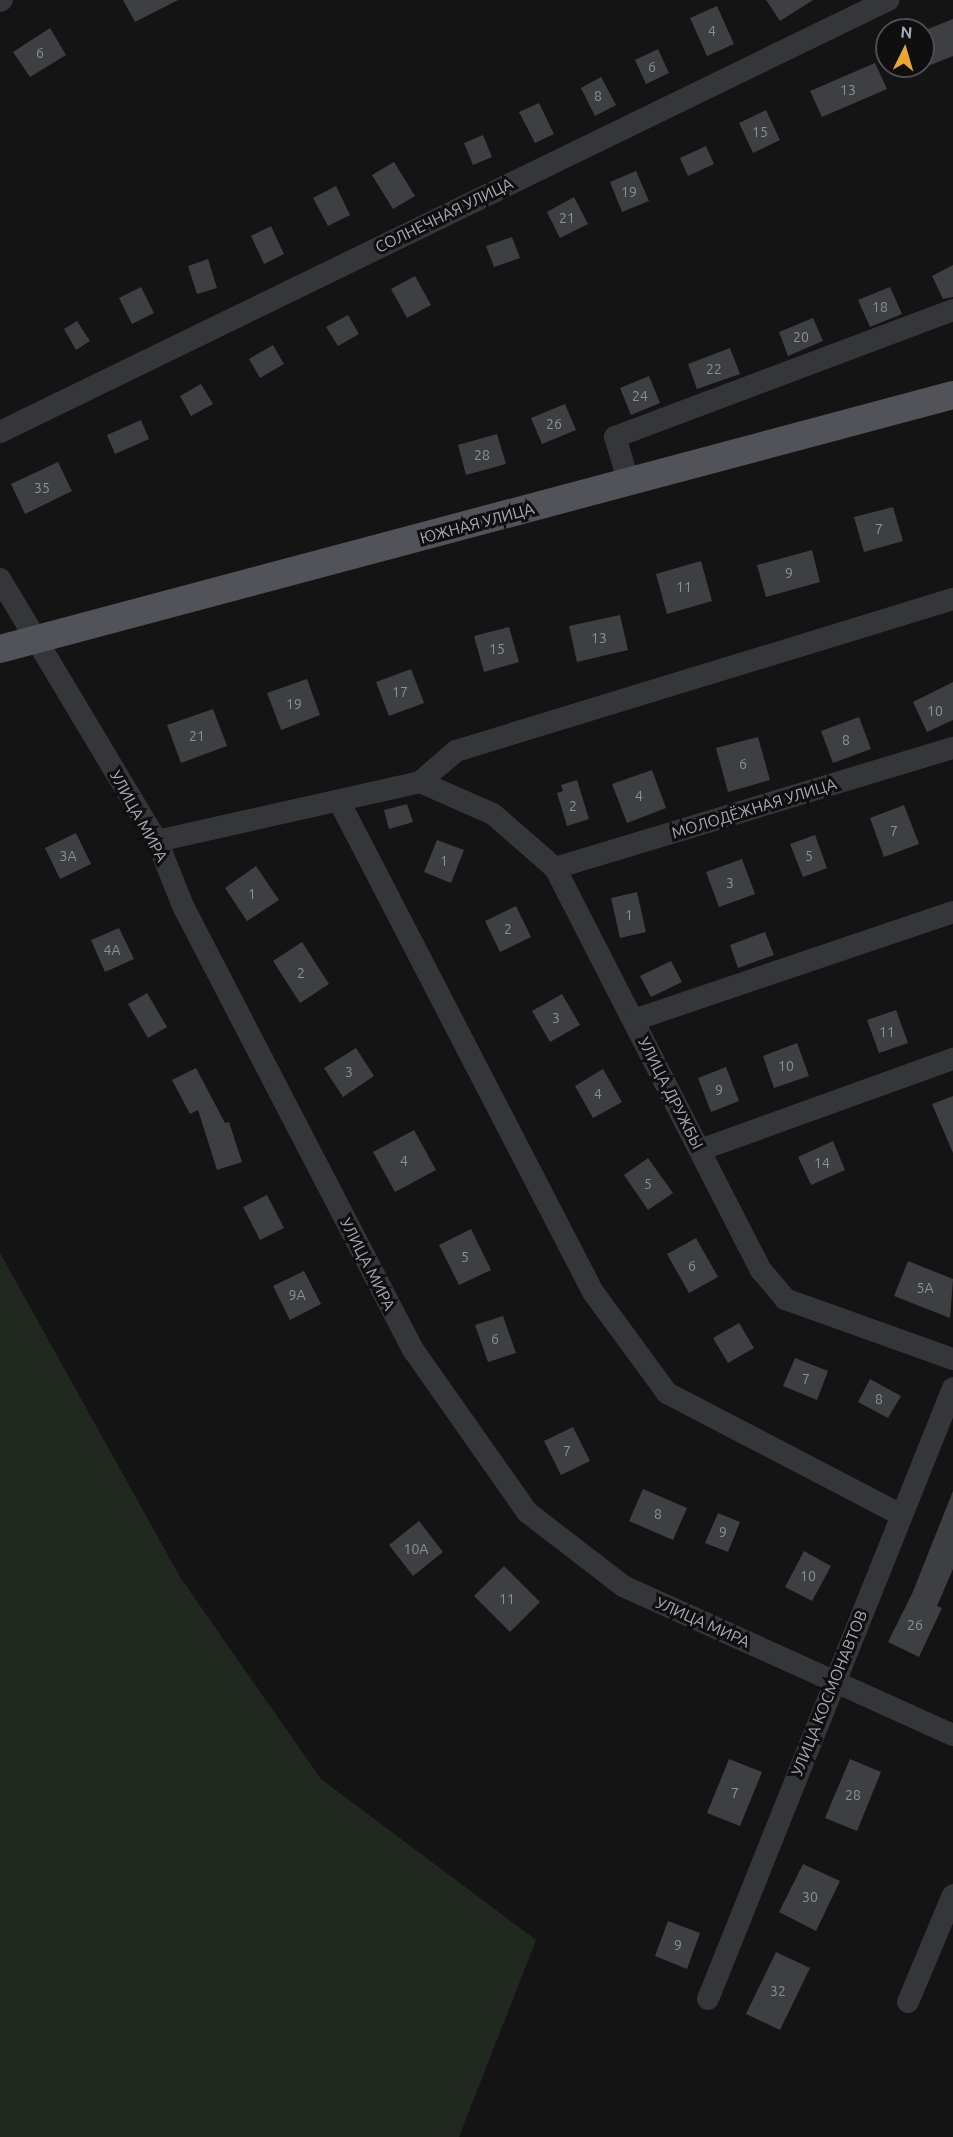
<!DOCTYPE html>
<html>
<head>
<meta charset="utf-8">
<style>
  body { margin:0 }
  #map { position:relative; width:953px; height:2137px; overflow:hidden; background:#141415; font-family:Ubuntu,sans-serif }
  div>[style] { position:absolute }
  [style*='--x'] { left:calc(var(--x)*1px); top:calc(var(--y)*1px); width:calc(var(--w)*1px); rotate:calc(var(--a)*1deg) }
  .green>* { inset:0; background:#202820 }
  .building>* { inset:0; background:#3e3f42 }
  .minor>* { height:22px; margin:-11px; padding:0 11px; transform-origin:11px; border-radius:11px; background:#35363a }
  .major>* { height:28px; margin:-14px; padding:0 14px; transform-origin:14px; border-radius:14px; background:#515359 }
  span { translate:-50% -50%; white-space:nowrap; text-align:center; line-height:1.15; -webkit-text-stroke:6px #0f0f10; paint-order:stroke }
  .number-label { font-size:14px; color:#8c9098 }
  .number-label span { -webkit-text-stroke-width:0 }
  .street-label { font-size:16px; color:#a6abb5 }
  .north { position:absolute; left:875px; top:18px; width:60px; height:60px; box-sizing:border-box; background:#0f0f10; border:2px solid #4b4d52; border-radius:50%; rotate:5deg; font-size:16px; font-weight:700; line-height:24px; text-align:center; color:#a6abb5 }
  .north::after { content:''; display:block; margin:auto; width:21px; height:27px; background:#eca535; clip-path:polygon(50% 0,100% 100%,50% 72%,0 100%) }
</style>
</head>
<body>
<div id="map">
  <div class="green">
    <div style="clip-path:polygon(0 1253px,180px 1577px,321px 1779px,536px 1940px,459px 2137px,0 2137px)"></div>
  </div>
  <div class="building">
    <div style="clip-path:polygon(123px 0,178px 0,135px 22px)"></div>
    <div style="clip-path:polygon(766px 0,813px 0,780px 21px)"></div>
    <div style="clip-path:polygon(717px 6px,734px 44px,707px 56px,690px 18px)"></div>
    <div style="clip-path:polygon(953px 19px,953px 56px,923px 68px,923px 31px)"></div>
    <div style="clip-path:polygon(50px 28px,66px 55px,30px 77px,13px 52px)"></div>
    <div style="clip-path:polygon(658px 49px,669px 73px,646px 84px,635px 60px)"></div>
    <div style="clip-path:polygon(875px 63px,887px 89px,822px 117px,810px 91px)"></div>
    <div style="clip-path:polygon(601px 77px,616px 105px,595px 116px,581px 88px)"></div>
    <div style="clip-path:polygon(539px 103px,554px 134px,535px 143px,519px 112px)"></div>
    <div style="clip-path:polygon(766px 110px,780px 140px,753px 153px,739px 123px)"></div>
    <div style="clip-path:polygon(483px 135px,492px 157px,473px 165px,464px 143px)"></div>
    <div style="clip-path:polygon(706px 146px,714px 164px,688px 176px,680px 158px)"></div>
    <div style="clip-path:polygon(394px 162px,415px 196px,393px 209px,372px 175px)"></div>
    <div style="clip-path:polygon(636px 171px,649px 201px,622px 212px,610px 182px)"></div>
    <div style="clip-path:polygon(336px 186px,350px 215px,328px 226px,313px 198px)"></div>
    <div style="clip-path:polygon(574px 197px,588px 224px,560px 238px,547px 212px)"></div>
    <div style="clip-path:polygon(271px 226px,284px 254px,264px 264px,251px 236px)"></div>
    <div style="clip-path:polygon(512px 237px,520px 258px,494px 267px,486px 246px)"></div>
    <div style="clip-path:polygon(208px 259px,217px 288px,197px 294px,188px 266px)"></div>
    <div style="clip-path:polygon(953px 265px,953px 297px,943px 299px,932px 276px)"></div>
    <div style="clip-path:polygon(415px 276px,431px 305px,407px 318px,391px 289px)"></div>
    <div style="clip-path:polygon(141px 287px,154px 313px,132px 324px,119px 298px)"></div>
    <div style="clip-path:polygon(890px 287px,902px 314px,870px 327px,858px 300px)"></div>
    <div style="clip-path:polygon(348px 315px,359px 334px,338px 346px,326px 327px)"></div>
    <div style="clip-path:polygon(813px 318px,823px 341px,788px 356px,779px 332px)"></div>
    <div style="clip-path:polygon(77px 321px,90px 341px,76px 350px,64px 329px)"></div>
    <div style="clip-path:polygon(273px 345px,284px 364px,260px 378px,249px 359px)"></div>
    <div style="clip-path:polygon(730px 348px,740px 374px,697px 389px,688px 364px)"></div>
    <div style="clip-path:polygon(649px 376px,660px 403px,631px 415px,620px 388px)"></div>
    <div style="clip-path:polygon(201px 384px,213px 404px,191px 416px,180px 396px)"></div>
    <div style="clip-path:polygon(565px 404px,576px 430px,542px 444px,531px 418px)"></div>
    <div style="clip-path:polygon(141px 420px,149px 439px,115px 454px,107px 435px)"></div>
    <div style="clip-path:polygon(497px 434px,506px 464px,466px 475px,458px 445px)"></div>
    <div style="clip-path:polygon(58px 462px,72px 491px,25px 514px,11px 484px)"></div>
    <div style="clip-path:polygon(893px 507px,903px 541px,864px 552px,854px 517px)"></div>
    <div style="clip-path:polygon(812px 550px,820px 582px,766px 597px,757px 565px)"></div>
    <div style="clip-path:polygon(701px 561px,712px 601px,667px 614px,656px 574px)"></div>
    <div style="clip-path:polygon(620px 615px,628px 650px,577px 662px,569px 626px)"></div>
    <div style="clip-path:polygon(509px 627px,519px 662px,484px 672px,474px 636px)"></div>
    <div style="clip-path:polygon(411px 669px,424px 703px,389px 716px,376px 682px)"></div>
    <div style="clip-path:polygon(307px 679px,320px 715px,281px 730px,267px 693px)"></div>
    <div style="clip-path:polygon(953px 682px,953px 720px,927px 732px,913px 702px)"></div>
    <div style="clip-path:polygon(213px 709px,227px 746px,181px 763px,167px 725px)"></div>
    <div style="clip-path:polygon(859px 717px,871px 749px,833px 763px,821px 731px)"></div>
    <div style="clip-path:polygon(758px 737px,770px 780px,728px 792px,716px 748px)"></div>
    <div style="clip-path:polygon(652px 770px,666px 808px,627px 823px,612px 784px)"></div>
    <div style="clip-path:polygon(577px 780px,589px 819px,567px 826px,557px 793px,563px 791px,561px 785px)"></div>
    <div style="clip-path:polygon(407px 804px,413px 822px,389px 829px,384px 810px)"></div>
    <div style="clip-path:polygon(904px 805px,919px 844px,884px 857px,870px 818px)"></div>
    <div style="clip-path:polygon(76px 833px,91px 864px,60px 879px,45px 848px)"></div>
    <div style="clip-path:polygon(815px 835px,827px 868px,803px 877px,790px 844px)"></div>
    <div style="clip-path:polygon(437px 840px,464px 850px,451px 883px,424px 872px)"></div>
    <div style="clip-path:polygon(742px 859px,755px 894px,719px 907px,706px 872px)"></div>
    <div style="clip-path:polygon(256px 866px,279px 900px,247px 921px,225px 888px)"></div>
    <div style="clip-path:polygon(637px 892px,646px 932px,620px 938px,611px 898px)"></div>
    <div style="clip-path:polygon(516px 906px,531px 937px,500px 952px,485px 921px)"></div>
    <div style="clip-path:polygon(119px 928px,134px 959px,105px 972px,91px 940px)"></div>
    <div style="clip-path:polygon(765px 932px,774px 955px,738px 968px,730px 945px)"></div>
    <div style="clip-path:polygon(302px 942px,329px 984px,300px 1003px,273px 961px)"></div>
    <div style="clip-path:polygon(671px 961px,682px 982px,651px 997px,640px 976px)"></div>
    <div style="clip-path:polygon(147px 993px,167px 1027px,148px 1038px,128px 1004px)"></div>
    <div style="clip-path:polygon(562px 994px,580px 1025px,550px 1042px,532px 1011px)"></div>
    <div style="clip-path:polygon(896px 1010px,908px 1043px,879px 1053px,867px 1020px)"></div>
    <div style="clip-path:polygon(797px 1043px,809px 1076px,774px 1088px,763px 1056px)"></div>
    <div style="clip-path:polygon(356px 1048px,374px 1076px,343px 1097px,324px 1068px)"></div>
    <div style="clip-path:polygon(726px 1067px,739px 1101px,711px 1112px,698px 1078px)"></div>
    <div style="clip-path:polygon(196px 1068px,225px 1123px,229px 1122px,242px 1162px,217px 1170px,198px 1110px,190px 1114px,172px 1080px)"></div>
    <div style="clip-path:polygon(603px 1069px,622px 1102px,593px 1118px,575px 1086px)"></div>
    <div style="clip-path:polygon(953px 1096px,953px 1153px,932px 1104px)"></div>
    <div style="clip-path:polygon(414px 1130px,436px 1170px,395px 1192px,373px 1152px)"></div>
    <div style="clip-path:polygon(833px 1141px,845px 1170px,811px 1185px,798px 1157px)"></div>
    <div style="clip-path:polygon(648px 1158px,673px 1193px,648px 1210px,624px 1175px)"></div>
    <div style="clip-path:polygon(267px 1195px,284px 1228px,260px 1240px,243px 1207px)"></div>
    <div style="clip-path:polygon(471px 1229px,491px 1270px,459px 1285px,439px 1245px)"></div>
    <div style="clip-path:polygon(696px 1238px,718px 1277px,689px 1293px,667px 1254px)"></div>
    <div style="clip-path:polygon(908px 1261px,953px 1279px,950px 1318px,894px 1296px)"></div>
    <div style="clip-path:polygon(304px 1271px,321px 1304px,290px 1320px,273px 1286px)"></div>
    <div style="clip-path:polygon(503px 1316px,516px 1353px,488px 1362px,475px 1325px)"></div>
    <div style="clip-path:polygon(739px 1323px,754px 1348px,728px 1363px,713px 1338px)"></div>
    <div style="clip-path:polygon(795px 1358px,828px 1371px,817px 1400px,783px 1386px)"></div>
    <div style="clip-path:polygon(870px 1379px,901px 1396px,888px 1418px,858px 1402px)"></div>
    <div style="clip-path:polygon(573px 1427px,590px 1461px,561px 1475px,544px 1441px)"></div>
    <div style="clip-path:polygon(643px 1489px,687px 1508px,673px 1540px,629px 1521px)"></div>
    <div style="clip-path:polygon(953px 1491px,953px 1569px,937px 1606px,942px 1608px,919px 1657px,888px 1642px,912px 1594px)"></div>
    <div style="clip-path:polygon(718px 1513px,740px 1522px,728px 1552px,705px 1543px)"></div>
    <div style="clip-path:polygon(419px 1521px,443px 1552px,413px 1576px,389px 1545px)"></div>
    <div style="clip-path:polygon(804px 1551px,831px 1566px,812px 1601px,785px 1587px)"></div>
    <div style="clip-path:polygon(504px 1566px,540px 1602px,510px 1632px,474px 1596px)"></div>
    <div style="clip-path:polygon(729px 1759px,762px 1772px,740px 1826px,707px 1813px)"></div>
    <div style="clip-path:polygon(850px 1759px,881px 1772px,857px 1831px,825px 1818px)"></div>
    <div style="clip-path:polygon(803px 1864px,840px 1881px,816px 1931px,779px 1912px)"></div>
    <div style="clip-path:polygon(668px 1921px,700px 1933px,687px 1969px,655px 1956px)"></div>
    <div style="clip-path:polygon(776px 1952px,810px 1968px,780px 2030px,746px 2014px)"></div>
  </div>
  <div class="minor">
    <div style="--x:0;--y:1;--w:2;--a:-27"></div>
    <div style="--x:0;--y:432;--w:988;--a:-25.94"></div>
    <div style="--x:629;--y:483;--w:48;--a:-106.9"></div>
    <div style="--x:615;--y:437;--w:361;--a:-20.6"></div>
    <div style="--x:0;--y:579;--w:305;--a:59.1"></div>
    <div style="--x:157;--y:841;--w:72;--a:68.1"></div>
    <div style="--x:184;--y:908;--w:499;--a:62.6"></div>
    <div style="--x:414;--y:1351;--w:197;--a:54.9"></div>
    <div style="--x:527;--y:1512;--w:121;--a:37.6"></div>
    <div style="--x:623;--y:1586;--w:362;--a:24.3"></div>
    <div style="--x:420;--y:782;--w:80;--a:23.7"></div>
    <div style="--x:493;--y:814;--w:82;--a:41.1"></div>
    <div style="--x:555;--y:868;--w:452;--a:62.9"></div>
    <div style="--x:761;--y:1270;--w:38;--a:50"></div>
    <div style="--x:785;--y:1299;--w:178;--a:19.7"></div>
    <div style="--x:339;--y:801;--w:553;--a:62.65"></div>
    <div style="--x:593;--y:1292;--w:125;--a:53.8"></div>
    <div style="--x:667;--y:1393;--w:264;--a:27.5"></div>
    <div style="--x:157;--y:841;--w:270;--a:-12.6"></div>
    <div style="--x:420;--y:782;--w:48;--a:-40.7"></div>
    <div style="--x:456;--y:751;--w:520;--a:-17.01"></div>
    <div style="--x:555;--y:868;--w:416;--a:-16.8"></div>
    <div style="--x:634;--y:1020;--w:337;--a:-18.7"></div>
    <div style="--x:700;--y:1150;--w:269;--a:-19.8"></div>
    <div style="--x:708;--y:1999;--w:658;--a:-68.15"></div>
    <div style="--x:908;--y:2002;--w:116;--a:-67.2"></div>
  </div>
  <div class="major">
    <div style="--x:0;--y:649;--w:986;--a:-14.92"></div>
  </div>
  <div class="number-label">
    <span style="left:712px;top:31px">4</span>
    <span style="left:40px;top:53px">6</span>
    <span style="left:652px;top:67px">6</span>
    <span style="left:848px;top:90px">13</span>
    <span style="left:598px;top:96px">8</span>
    <span style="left:760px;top:132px">15</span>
    <span style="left:629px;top:192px">19</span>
    <span style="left:567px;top:218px">21</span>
    <span style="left:880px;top:307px">18</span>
    <span style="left:801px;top:337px">20</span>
    <span style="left:714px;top:369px">22</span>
    <span style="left:640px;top:396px">24</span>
    <span style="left:554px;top:424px">26</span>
    <span style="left:482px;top:455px">28</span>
    <span style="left:42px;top:488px">35</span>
    <span style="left:879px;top:529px">7</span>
    <span style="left:789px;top:573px">9</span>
    <span style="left:684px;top:587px">11</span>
    <span style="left:599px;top:638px">13</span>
    <span style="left:497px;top:649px">15</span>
    <span style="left:400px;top:692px">17</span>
    <span style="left:294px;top:704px">19</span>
    <span style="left:935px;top:711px">10</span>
    <span style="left:197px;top:736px">21</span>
    <span style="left:846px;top:740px">8</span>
    <span style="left:743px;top:764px">6</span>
    <span style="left:639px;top:796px">4</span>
    <span style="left:573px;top:806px">2</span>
    <span style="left:894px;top:831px">7</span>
    <span style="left:68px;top:856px">3А</span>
    <span style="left:809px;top:856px">5</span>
    <span style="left:444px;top:861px">1</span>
    <span style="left:730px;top:883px">3</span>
    <span style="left:252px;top:894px">1</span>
    <span style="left:629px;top:915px">1</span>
    <span style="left:508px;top:929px">2</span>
    <span style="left:112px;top:950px">4А</span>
    <span style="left:301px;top:973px">2</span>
    <span style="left:556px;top:1018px">3</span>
    <span style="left:887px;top:1032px">11</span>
    <span style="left:786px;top:1066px">10</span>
    <span style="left:349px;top:1072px">3</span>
    <span style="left:719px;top:1090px">9</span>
    <span style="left:598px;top:1094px">4</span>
    <span style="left:404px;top:1161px">4</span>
    <span style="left:822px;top:1163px">14</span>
    <span style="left:648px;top:1184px">5</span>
    <span style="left:465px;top:1257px">5</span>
    <span style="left:692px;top:1266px">6</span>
    <span style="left:925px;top:1288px">5А</span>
    <span style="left:297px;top:1295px">9А</span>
    <span style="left:495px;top:1339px">6</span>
    <span style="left:806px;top:1379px">7</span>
    <span style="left:879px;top:1399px">8</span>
    <span style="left:567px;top:1451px">7</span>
    <span style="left:658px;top:1514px">8</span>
    <span style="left:723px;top:1532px">9</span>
    <span style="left:416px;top:1549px">10А</span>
    <span style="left:808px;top:1576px">10</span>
    <span style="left:507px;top:1599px">11</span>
    <span style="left:915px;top:1625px">26</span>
    <span style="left:735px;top:1793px">7</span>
    <span style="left:853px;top:1795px">28</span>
    <span style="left:810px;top:1897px">30</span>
    <span style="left:678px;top:1945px">9</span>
    <span style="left:778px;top:1991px">32</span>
  </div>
  <div class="street-label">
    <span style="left:444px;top:215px;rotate:-26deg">СОЛНЕЧНАЯ УЛИЦА</span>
    <span style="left:477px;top:523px;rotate:-15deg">ЮЖНАЯ УЛИЦА</span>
    <span style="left:754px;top:808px;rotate:-17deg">МОЛОДЁЖНАЯ УЛИЦА</span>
    <span style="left:139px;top:816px;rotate:61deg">УЛИЦА МИРА</span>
    <span style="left:671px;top:1093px;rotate:63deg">УЛИЦА ДРУЖБЫ</span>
    <span style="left:368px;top:1264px;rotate:63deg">УЛИЦА МИРА</span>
    <span style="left:703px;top:1622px;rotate:24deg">УЛИЦА МИРА</span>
    <span style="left:829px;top:1693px;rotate:-68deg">УЛИЦА КОСМОНАВТОВ</span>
  </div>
  <div class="north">N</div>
</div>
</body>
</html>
